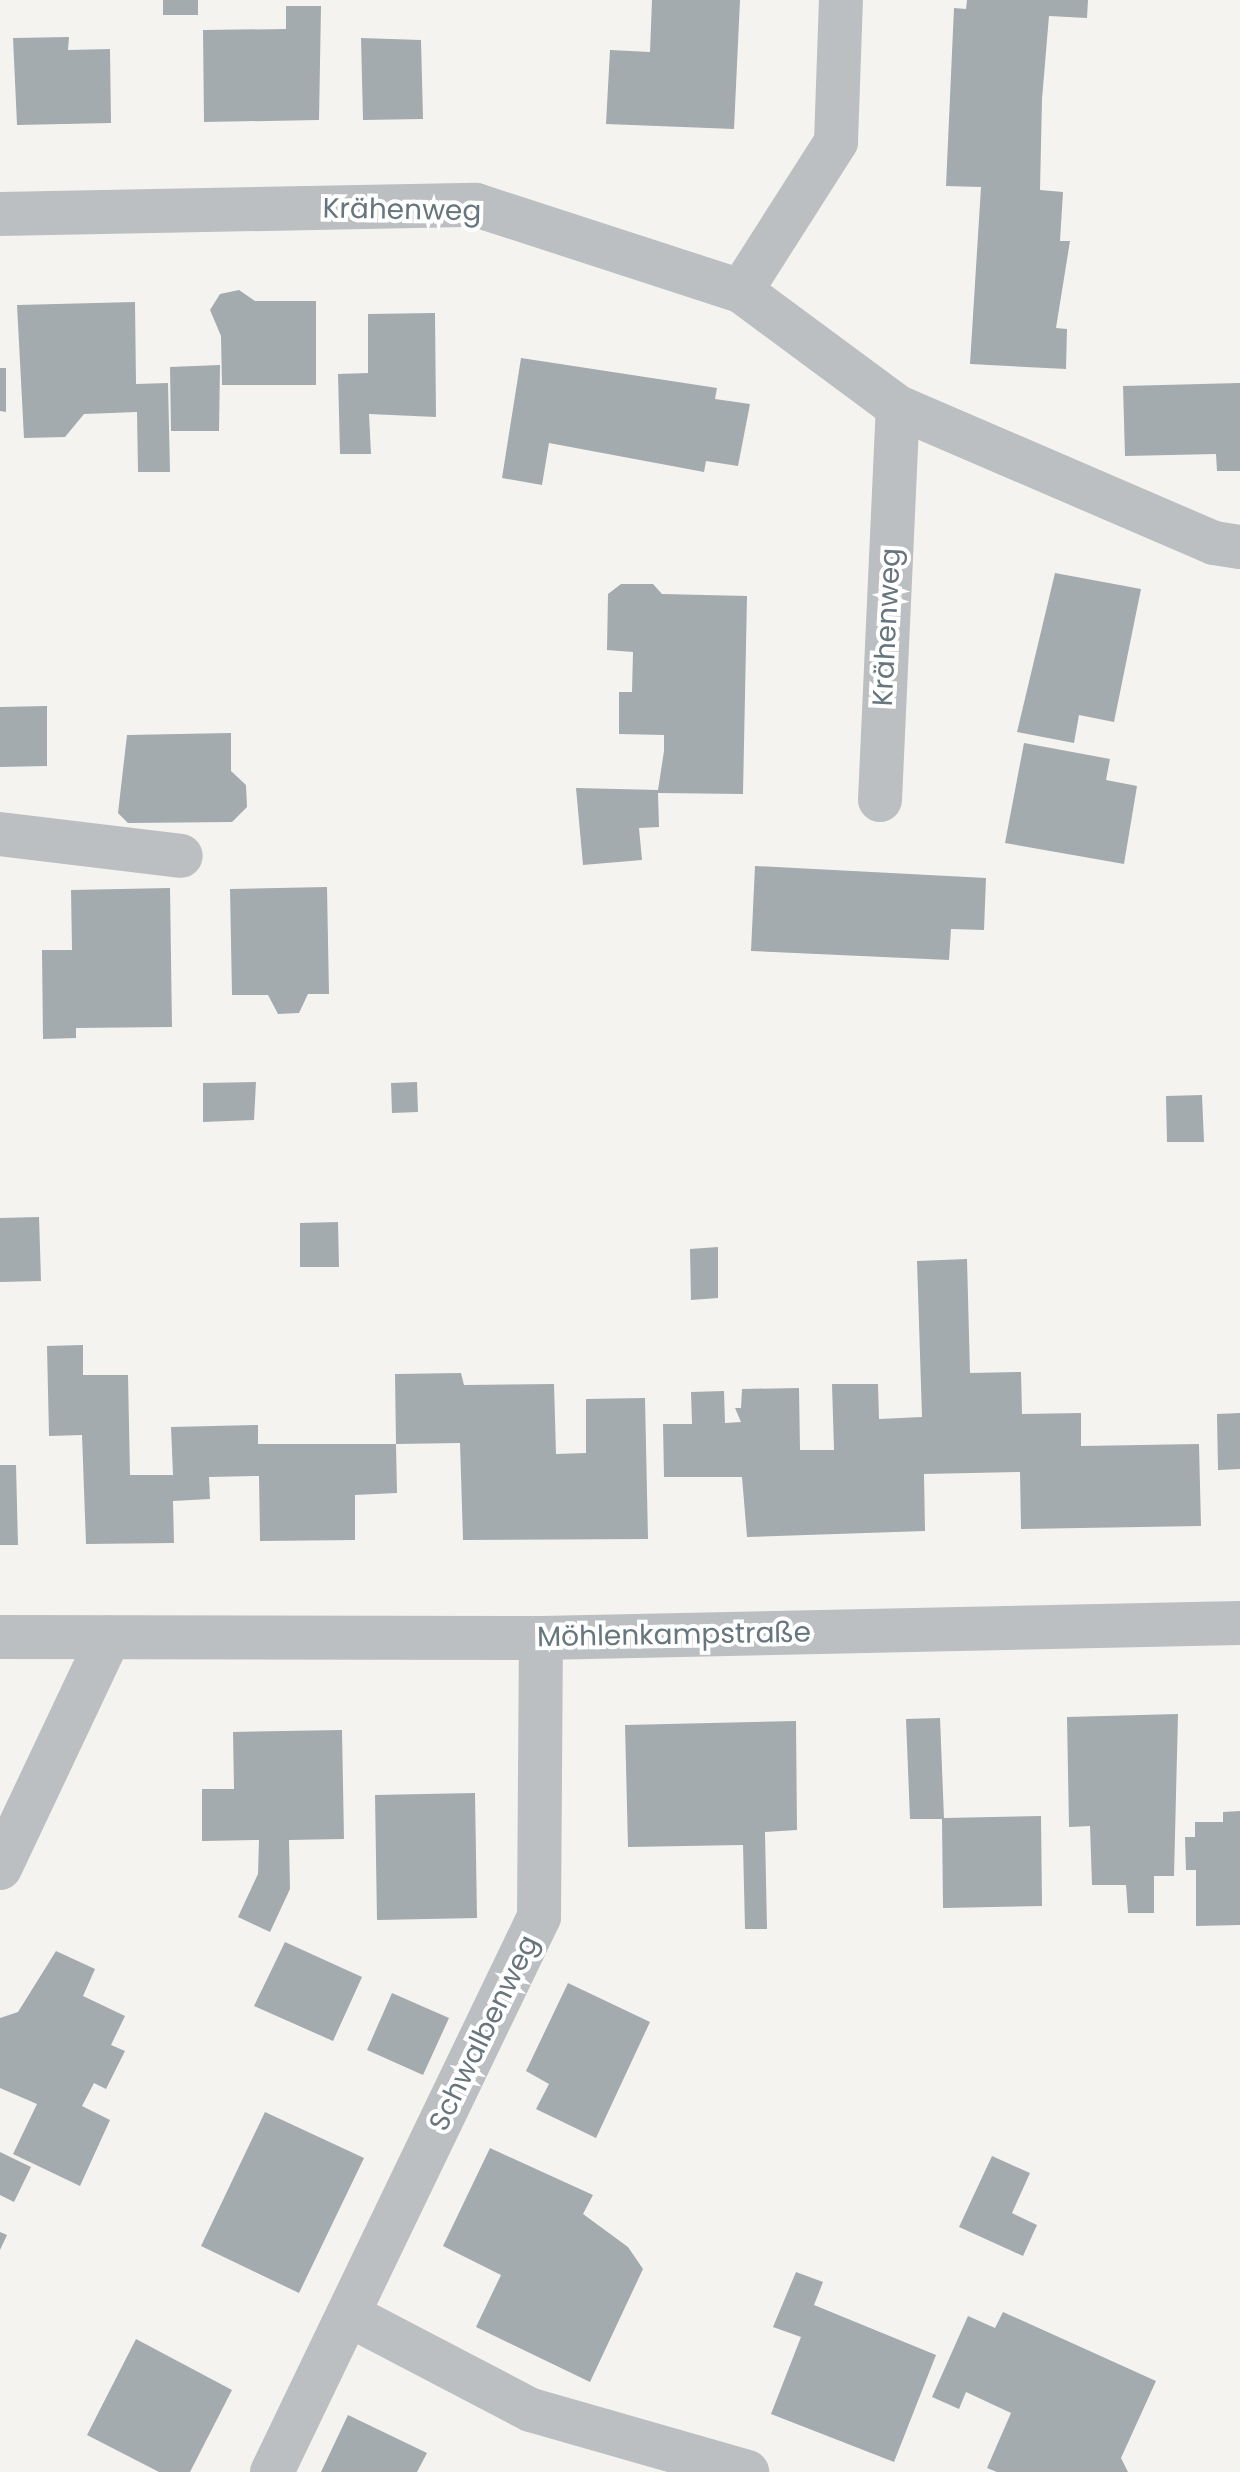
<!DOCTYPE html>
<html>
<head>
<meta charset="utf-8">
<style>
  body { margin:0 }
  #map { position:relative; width:1240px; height:2472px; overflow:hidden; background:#f4f3f0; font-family:Poppins,sans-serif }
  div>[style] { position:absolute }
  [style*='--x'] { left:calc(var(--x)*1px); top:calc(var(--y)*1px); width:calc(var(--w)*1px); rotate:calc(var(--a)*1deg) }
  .building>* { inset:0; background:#a3abae }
  .minor>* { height:44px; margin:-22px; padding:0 22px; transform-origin:22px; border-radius:22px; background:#bbbfc1 }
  span { translate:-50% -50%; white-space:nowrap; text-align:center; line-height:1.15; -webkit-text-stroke:8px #fff; paint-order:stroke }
  .street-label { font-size:28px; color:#67767d }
</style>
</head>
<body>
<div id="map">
  <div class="building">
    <div style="clip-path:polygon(163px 0,198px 0,198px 15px,163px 15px)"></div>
    <div style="clip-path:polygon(652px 0,740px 0,734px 129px,606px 124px,610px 50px,650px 52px)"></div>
    <div style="clip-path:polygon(967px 0,1088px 0,1087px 18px,1049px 16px,1042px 99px,1040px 190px,1063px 192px,1060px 241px,1070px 241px,1056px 328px,1067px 329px,1066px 369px,970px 364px,981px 187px,946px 186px,954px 8px,966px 9px)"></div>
    <div style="clip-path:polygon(286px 6px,321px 6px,319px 120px,204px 122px,203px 30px,286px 29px)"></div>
    <div style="clip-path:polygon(69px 37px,68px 50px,110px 49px,111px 123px,17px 125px,13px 38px)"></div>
    <div style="clip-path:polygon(361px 38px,421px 40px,423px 119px,363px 120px)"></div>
    <div style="clip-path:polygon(239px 290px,255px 301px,316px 301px,316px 385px,222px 385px,221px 336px,210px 310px,220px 294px)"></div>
    <div style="clip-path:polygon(135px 302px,136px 384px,168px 383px,170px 472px,138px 472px,137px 412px,84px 414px,65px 437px,24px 438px,17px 305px)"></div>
    <div style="clip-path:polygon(435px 313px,436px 417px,369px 414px,371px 454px,340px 454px,338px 374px,368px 373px,368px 314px)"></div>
    <div style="clip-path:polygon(521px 358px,717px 388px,715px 399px,750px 404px,738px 466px,706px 461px,704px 472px,549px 443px,542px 485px,502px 478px)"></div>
    <div style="clip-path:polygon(220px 365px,219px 431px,171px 431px,170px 367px)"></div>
    <div style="clip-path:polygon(0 368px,6px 368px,6px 412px,0 411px)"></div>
    <div style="clip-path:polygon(1240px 383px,1240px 471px,1217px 471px,1216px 454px,1125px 456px,1123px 386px)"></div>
    <div style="clip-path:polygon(1055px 573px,1141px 589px,1114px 722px,1079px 715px,1074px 743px,1017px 732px)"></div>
    <div style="clip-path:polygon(621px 584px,653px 584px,662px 594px,747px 596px,743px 794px,658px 793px,659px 827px,639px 828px,642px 860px,583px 865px,576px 788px,658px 790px,664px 751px,664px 735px,619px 734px,619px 692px,632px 692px,633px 652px,607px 650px,608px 594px)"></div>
    <div style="clip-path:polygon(47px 706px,47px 766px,0 767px,0 707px)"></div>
    <div style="clip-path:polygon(231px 733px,231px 771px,246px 785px,247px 807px,232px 822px,128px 823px,118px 813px,127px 735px)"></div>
    <div style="clip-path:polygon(1024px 743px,1110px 759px,1106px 780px,1137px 786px,1124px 864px,1005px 843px)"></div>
    <div style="clip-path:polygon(755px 866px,986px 878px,984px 930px,951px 929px,949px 960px,751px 951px)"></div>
    <div style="clip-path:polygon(327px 887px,329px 994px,308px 994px,299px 1013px,278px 1014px,268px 995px,232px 995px,230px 889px)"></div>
    <div style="clip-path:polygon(170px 888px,172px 1027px,76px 1028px,76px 1038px,43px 1039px,42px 950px,72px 950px,71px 890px)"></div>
    <div style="clip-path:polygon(256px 1082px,254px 1120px,203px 1122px,203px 1083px)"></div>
    <div style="clip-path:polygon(417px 1082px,418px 1112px,392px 1113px,391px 1083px)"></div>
    <div style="clip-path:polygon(1202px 1095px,1204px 1142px,1167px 1142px,1166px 1096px)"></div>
    <div style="clip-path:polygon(39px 1217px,41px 1281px,0 1282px,0 1218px)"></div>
    <div style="clip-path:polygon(338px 1222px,339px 1267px,300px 1267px,300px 1223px)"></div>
    <div style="clip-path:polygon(718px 1247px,718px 1298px,691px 1300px,690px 1249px)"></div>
    <div style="clip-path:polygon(967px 1259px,970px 1373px,1021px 1372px,1022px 1414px,1081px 1413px,1081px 1446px,1199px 1444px,1201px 1526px,1021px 1529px,1020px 1472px,924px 1474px,925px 1531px,747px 1537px,742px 1477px,664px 1477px,663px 1424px,692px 1424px,691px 1392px,724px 1391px,725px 1423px,741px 1422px,735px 1408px,741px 1408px,742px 1389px,799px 1388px,800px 1450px,834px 1450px,832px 1384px,878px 1384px,879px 1419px,922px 1417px,917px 1261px)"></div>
    <div style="clip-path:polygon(83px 1345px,83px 1375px,128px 1375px,130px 1475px,173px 1475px,171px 1427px,258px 1425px,258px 1444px,396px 1444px,397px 1493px,355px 1495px,355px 1540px,260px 1541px,259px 1476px,209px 1477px,210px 1499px,173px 1501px,174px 1543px,86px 1544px,82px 1435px,49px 1436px,47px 1346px)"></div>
    <div style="clip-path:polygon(461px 1373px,464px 1385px,554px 1384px,556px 1454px,586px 1453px,586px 1399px,645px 1398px,648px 1539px,463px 1540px,460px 1443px,396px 1444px,395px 1374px)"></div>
    <div style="clip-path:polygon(1240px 1413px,1240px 1469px,1218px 1470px,1217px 1414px)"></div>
    <div style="clip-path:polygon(0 1465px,16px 1465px,18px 1545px,0 1545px)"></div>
    <div style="clip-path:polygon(1178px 1714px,1174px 1876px,1154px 1876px,1154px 1913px,1128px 1913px,1126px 1885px,1092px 1885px,1090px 1826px,1069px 1827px,1067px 1717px)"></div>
    <div style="clip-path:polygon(940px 1718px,944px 1818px,1041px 1816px,1042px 1906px,943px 1908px,942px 1819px,910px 1819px,906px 1719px)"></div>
    <div style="clip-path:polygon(796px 1721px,797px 1830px,765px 1832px,767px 1929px,745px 1929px,743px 1845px,628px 1847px,625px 1725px)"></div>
    <div style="clip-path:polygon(342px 1730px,344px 1839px,289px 1840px,290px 1889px,270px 1932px,238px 1917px,258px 1874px,259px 1840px,202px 1841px,202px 1789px,234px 1789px,233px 1732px)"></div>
    <div style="clip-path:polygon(475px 1793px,477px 1918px,377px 1920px,375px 1795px)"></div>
    <div style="clip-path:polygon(1240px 1811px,1240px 1925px,1196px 1926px,1196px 1870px,1186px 1870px,1185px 1837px,1195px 1837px,1195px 1822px,1223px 1822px,1223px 1812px)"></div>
    <div style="clip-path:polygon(285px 1942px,362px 1977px,333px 2041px,254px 2006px)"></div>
    <div style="clip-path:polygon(56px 1951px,95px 1969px,83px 1996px,125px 2016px,111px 2045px,125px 2051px,106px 2089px,94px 2083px,82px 2106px,110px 2120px,80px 2186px,13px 2154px,37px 2104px,0 2088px,0 2018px,18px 2012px)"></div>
    <div style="clip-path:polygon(568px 1983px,650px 2022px,596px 2138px,536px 2109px,549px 2084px,526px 2071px)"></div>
    <div style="clip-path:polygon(392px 1993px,449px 2018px,423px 2075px,367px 2050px)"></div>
    <div style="clip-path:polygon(265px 2112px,364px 2158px,299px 2293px,201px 2246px)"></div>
    <div style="clip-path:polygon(490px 2148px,593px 2195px,583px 2214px,628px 2247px,643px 2269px,590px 2382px,476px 2327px,501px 2275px,443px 2246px)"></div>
    <div style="clip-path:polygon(0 2152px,31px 2167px,14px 2202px,0 2195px)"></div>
    <div style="clip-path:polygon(992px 2156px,1030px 2173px,1012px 2213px,1037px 2225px,1023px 2256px,959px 2227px)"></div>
    <div style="clip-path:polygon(0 2232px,7px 2235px,0 2250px)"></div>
    <div style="clip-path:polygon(796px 2272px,823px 2282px,814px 2305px,936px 2355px,894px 2462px,771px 2414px,801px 2337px,773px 2327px)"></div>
    <div style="clip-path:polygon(1003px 2312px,1156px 2381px,1121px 2458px,1128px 2472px,997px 2472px,987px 2468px,1011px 2413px,966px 2392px,959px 2409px,932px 2397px,968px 2316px,995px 2328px)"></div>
    <div style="clip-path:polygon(136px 2339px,232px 2390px,190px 2472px,159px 2472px,87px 2435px)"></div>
    <div style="clip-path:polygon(348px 2415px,427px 2453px,417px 2472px,321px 2472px)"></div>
  </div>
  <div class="minor">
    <div style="--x:0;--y:214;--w:476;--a:-1.1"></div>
    <div style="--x:476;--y:205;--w:279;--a:18"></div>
    <div style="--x:741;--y:291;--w:195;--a:36.5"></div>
    <div style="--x:898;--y:407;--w:344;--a:23.3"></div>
    <div style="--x:1214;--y:543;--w:26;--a:9"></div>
    <div style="--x:741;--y:291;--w:177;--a:-57.5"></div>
    <div style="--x:836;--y:142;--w:142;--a:-88"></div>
    <div style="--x:880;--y:800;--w:393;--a:-87.4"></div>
    <div style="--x:0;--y:834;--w:182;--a:6.9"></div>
    <div style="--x:0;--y:1637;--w:541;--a:0.11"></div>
    <div style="--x:541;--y:1638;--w:699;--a:-1.23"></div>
    <div style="--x:0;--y:1868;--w:255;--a:-64.7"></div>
    <div style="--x:349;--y:2315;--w:205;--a:27.6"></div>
    <div style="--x:531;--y:2410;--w:225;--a:16"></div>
    <div style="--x:272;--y:2472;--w:616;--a:-64.31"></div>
    <div style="--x:539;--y:1917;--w:279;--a:-89.6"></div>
  </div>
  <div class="street-label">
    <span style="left:402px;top:210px;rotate:1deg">Krähenweg</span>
    <span style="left:887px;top:627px;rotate:-87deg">Krähenweg</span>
    <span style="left:674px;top:1635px;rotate:-1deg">Möhlenkampstraße</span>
    <span style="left:484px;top:2033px;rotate:-64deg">Schwalbenweg</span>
  </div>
</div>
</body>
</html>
